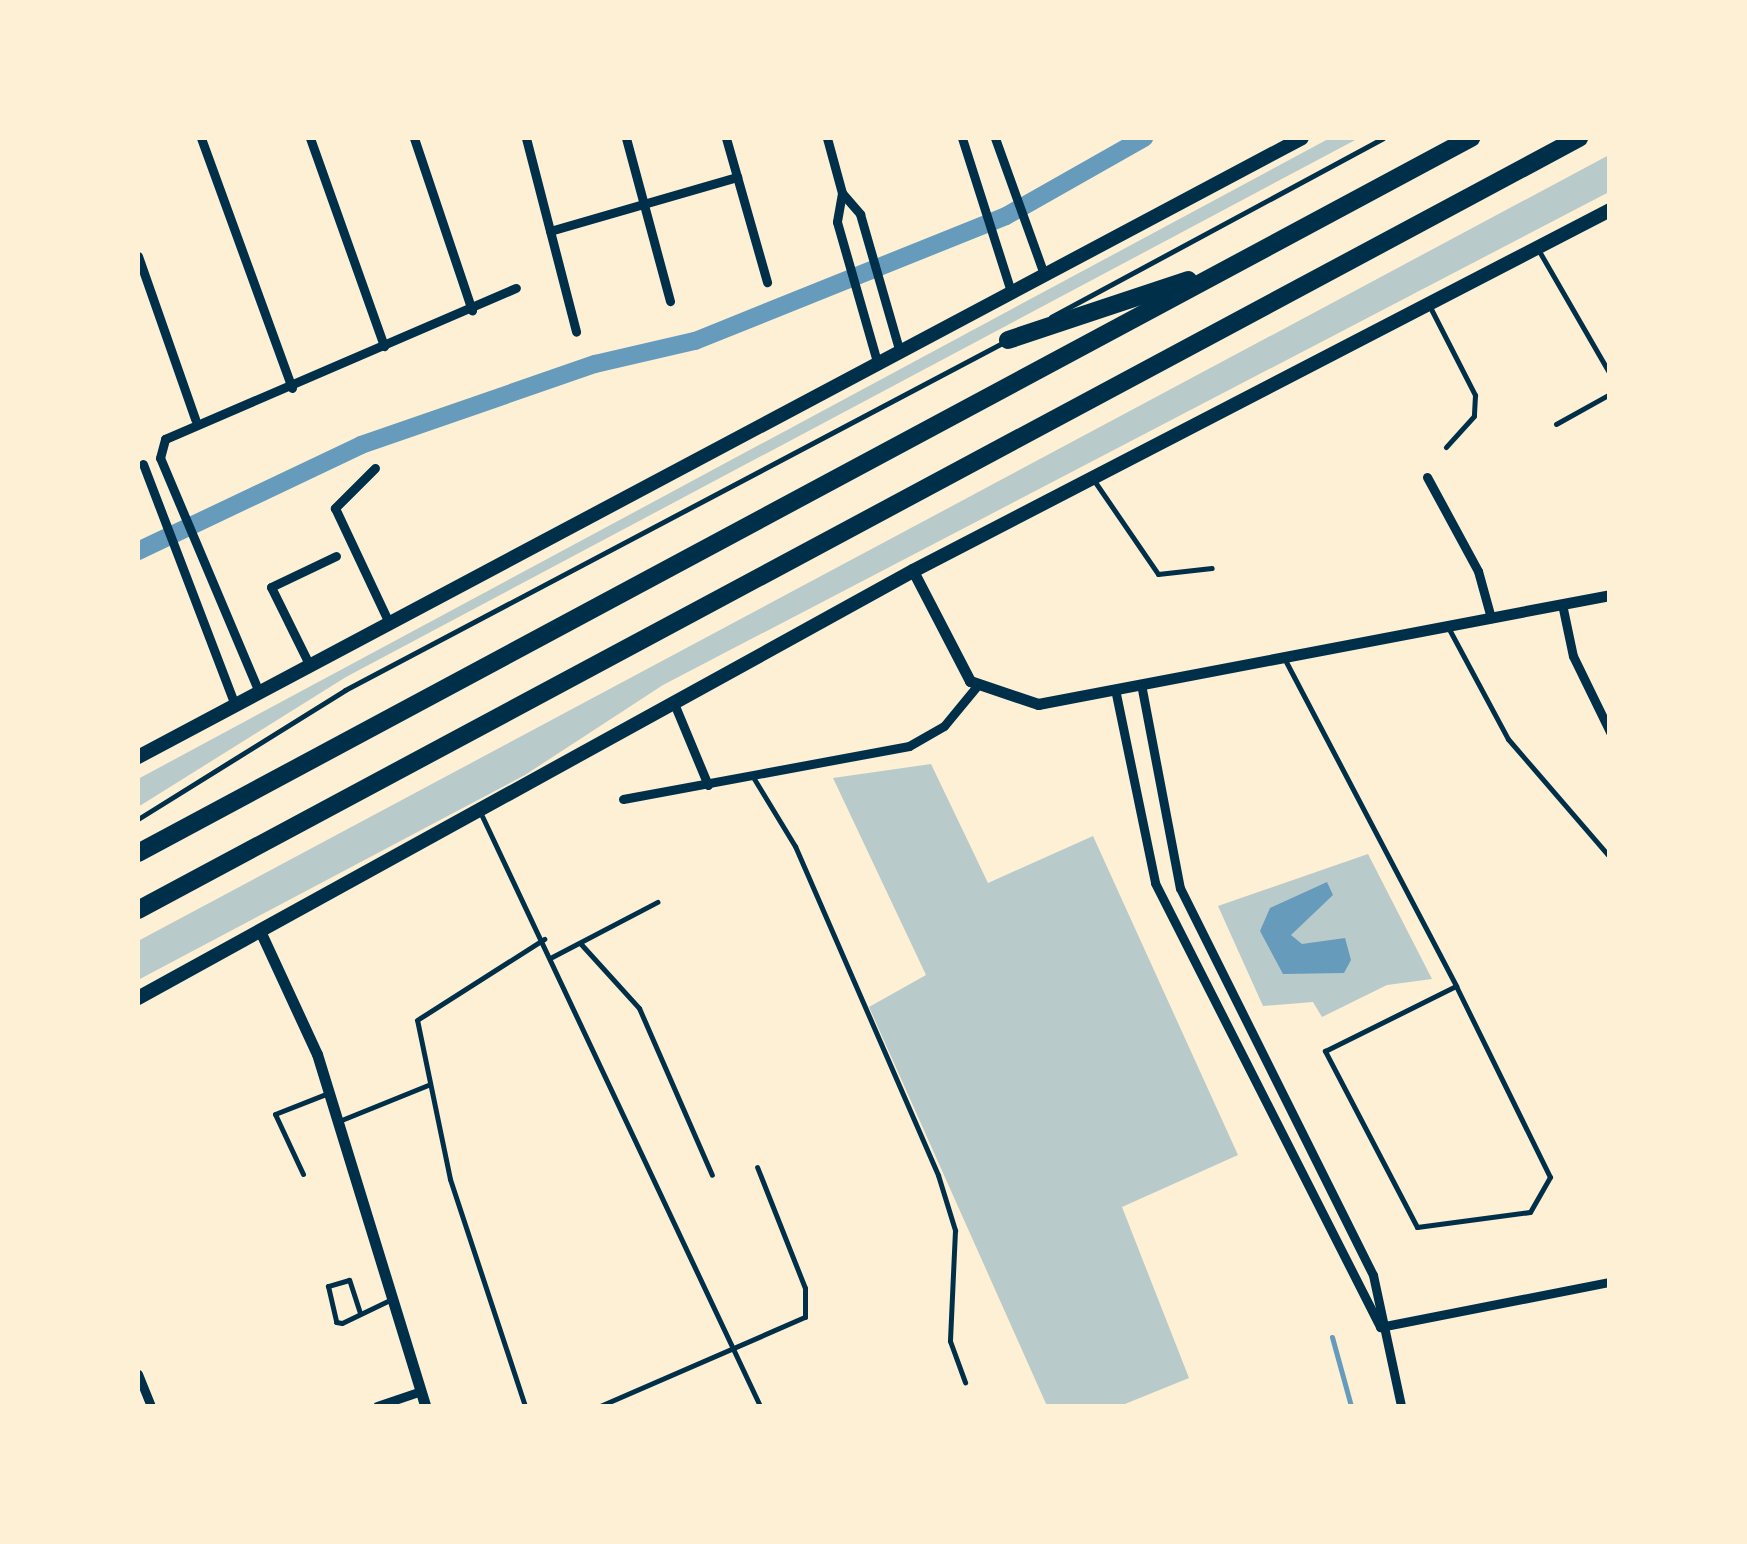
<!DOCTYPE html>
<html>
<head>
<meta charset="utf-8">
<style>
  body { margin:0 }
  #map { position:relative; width:1747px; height:1544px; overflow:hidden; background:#fdf0d5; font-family:Karla,sans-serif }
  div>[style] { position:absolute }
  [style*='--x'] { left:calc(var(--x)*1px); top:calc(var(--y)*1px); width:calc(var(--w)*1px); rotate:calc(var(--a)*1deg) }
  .green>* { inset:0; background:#b9caca }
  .water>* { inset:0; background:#669bbc }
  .stream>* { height:5px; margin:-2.5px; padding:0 2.5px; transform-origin:2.5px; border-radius:2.5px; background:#669bbc }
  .canal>* { height:18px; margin:-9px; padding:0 9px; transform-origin:9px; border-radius:9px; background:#669bbc }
  .service>* { height:5px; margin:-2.5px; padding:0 2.5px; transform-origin:2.5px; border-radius:2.5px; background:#003049 }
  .minor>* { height:9px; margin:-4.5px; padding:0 4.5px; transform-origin:4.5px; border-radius:4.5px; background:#003049 }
  .tertiary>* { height:11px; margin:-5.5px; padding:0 5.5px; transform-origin:5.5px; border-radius:5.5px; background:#003049 }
  .secondary>* { height:14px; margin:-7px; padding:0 7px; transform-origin:7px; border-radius:7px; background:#003049 }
  .motorway>* { height:18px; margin:-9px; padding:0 9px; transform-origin:9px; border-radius:9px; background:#003049 }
  span { translate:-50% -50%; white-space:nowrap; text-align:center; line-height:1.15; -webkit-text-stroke:10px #fdf0d5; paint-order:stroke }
  .frame { position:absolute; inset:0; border:140px solid #fdf0d5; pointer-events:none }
</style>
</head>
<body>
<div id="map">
  <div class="green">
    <div style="clip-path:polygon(1330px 138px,1359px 138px,346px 677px,138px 807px,138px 779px)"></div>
    <div style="clip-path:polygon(1609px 155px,1609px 192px,663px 685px,525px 775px,138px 980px,138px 941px)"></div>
    <div style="clip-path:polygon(931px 764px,988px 883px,1093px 836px,1238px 1155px,1122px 1207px,1189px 1378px,1120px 1406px,1047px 1406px,869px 1007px,926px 975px,833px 778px)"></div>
    <div style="clip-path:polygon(1368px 854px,1432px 979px,1387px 985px,1322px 1017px,1313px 1002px,1263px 1006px,1218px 906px)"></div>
  </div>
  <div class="water">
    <div style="clip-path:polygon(1327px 882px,1333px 895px,1291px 935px,1302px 944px,1345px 938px,1351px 960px,1344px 973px,1283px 974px,1260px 931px,1270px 908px)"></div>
  </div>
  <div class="stream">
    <div style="--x:1332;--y:1337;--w:72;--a:74.6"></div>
  </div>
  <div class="canal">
    <div style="--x:138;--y:551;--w:247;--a:-25.4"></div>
    <div style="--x:361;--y:445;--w:248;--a:-19.1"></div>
    <div style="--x:595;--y:364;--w:103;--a:-13"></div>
    <div style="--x:695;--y:341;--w:335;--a:-21.9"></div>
    <div style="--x:1006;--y:216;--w:159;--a:-29.5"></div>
  </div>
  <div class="service">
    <div style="--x:1539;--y:251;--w:142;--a:60"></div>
    <div style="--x:1430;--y:307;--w:99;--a:62.9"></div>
    <div style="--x:1475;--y:395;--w:21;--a:93"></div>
    <div style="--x:1474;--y:416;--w:42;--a:132.1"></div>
    <div style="--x:1051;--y:317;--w:377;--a:-28.3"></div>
    <div style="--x:1556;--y:424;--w:62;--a:-29.1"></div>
    <div style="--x:1093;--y:479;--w:115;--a:55.6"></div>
    <div style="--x:1158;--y:574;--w:54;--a:-6.3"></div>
    <div style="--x:1449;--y:629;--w:125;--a:61.8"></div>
    <div style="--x:1508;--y:739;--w:156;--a:49.2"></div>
    <div style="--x:1283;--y:656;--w:373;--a:62.3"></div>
    <div style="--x:1456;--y:986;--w:213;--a:63.8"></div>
    <div style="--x:1550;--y:1177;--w:40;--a:119.7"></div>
    <div style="--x:1530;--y:1212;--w:114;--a:172.4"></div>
    <div style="--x:1417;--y:1227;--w:199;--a:-117.6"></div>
    <div style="--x:1325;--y:1051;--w:146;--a:-26.4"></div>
    <div style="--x:753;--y:777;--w:81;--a:58.7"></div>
    <div style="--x:795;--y:846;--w:359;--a:66.5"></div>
    <div style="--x:938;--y:1175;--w:58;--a:72.8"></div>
    <div style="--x:955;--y:1230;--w:111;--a:92.6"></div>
    <div style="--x:950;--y:1341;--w:44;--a:69.9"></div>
    <div style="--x:482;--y:816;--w:652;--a:64.77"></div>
    <div style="--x:138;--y:819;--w:244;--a:-31.9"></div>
    <div style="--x:345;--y:690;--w:747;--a:-27.83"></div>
    <div style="--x:580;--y:943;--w:88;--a:47.8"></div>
    <div style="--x:639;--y:1008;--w:182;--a:66.4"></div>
    <div style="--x:552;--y:957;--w:119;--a:-27.6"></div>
    <div style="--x:339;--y:1121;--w:96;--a:-22"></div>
    <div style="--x:303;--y:1174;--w:66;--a:-115"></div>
    <div style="--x:275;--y:1114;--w:55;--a:-21.4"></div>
    <div style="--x:360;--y:1313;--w:35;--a:-108"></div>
    <div style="--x:349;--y:1280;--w:22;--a:164"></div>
    <div style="--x:328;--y:1286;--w:37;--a:77"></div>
    <div style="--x:336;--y:1322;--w:6;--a:9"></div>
    <div style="--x:342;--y:1323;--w:53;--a:-25.6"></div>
    <div style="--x:525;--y:1406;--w:239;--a:-108.3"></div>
    <div style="--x:450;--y:1179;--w:162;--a:-101.7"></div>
    <div style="--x:417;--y:1020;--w:151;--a:-32.5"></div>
    <div style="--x:600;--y:1406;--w:223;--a:-23.5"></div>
    <div style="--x:805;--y:1317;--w:29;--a:-90"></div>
    <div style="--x:805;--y:1288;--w:130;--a:-111.6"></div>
  </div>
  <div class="minor">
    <div style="--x:201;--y:138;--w:266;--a:70"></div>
    <div style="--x:310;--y:138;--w:221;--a:70.4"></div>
    <div style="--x:414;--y:138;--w:182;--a:71.4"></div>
    <div style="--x:526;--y:138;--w:200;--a:75.5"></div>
    <div style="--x:626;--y:138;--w:169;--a:74.9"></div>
    <div style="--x:726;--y:138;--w:150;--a:74.1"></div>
    <div style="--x:827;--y:138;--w:57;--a:74.7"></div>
    <div style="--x:842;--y:193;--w:28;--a:49"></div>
    <div style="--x:860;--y:214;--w:145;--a:73.9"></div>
    <div style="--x:962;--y:138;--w:162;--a:72.3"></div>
    <div style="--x:995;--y:138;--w:145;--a:70.2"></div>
    <div style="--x:842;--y:193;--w:29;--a:100"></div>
    <div style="--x:837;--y:222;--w:149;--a:74"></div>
    <div style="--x:550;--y:231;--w:195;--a:-16.1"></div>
    <div style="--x:138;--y:256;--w:173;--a:70.7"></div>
    <div style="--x:143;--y:464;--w:258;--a:69.1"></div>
    <div style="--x:375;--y:468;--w:57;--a:135"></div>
    <div style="--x:335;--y:508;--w:127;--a:64.8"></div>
    <div style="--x:1427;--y:477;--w:107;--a:61.5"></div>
    <div style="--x:1478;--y:571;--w:49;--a:74.5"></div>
    <div style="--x:1562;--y:604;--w:53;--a:78.1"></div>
    <div style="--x:1573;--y:656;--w:85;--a:64"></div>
    <div style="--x:310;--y:666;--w:88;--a:-116.3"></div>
    <div style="--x:271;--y:587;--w:72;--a:-25.5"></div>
    <div style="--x:1141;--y:684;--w:208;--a:79.2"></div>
    <div style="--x:1180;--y:888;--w:432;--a:63.5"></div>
    <div style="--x:1373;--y:1275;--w:134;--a:77.9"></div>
    <div style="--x:1115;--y:689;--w:198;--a:78.3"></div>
    <div style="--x:1155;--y:883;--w:498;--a:63.1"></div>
    <div style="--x:259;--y:692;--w:254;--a:-112.9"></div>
    <div style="--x:160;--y:458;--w:20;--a:-75"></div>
    <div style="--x:165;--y:439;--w:382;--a:-23.3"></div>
    <div style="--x:673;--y:701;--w:91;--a:67.4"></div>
    <div style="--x:623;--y:799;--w:291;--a:-10.5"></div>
    <div style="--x:909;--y:746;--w:40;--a:-29.7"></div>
    <div style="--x:944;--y:726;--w:52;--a:-50.5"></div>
    <div style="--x:1380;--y:1327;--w:234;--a:-11.1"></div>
    <div style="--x:138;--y:1374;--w:35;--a:68"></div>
    <div style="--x:377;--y:1406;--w:46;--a:-18.8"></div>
  </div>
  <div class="tertiary">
    <div style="--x:913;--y:571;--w:124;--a:62.6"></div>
    <div style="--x:970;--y:681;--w:72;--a:18.7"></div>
    <div style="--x:1038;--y:704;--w:582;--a:-10.79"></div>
    <div style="--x:261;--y:933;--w:133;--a:65.2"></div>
    <div style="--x:317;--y:1054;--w:368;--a:72.9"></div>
  </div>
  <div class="secondary">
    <div style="--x:138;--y:757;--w:1318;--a:-28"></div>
    <div style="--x:138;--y:998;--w:885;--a:-28.85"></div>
    <div style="--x:913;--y:571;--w:785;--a:-27.38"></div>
  </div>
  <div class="motorway">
    <div style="--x:1008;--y:340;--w:190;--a:-18.4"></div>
    <div style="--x:138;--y:853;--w:1513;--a:-28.21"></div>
    <div style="--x:138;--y:910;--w:1635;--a:-28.18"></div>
  </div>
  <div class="frame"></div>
</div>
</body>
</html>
